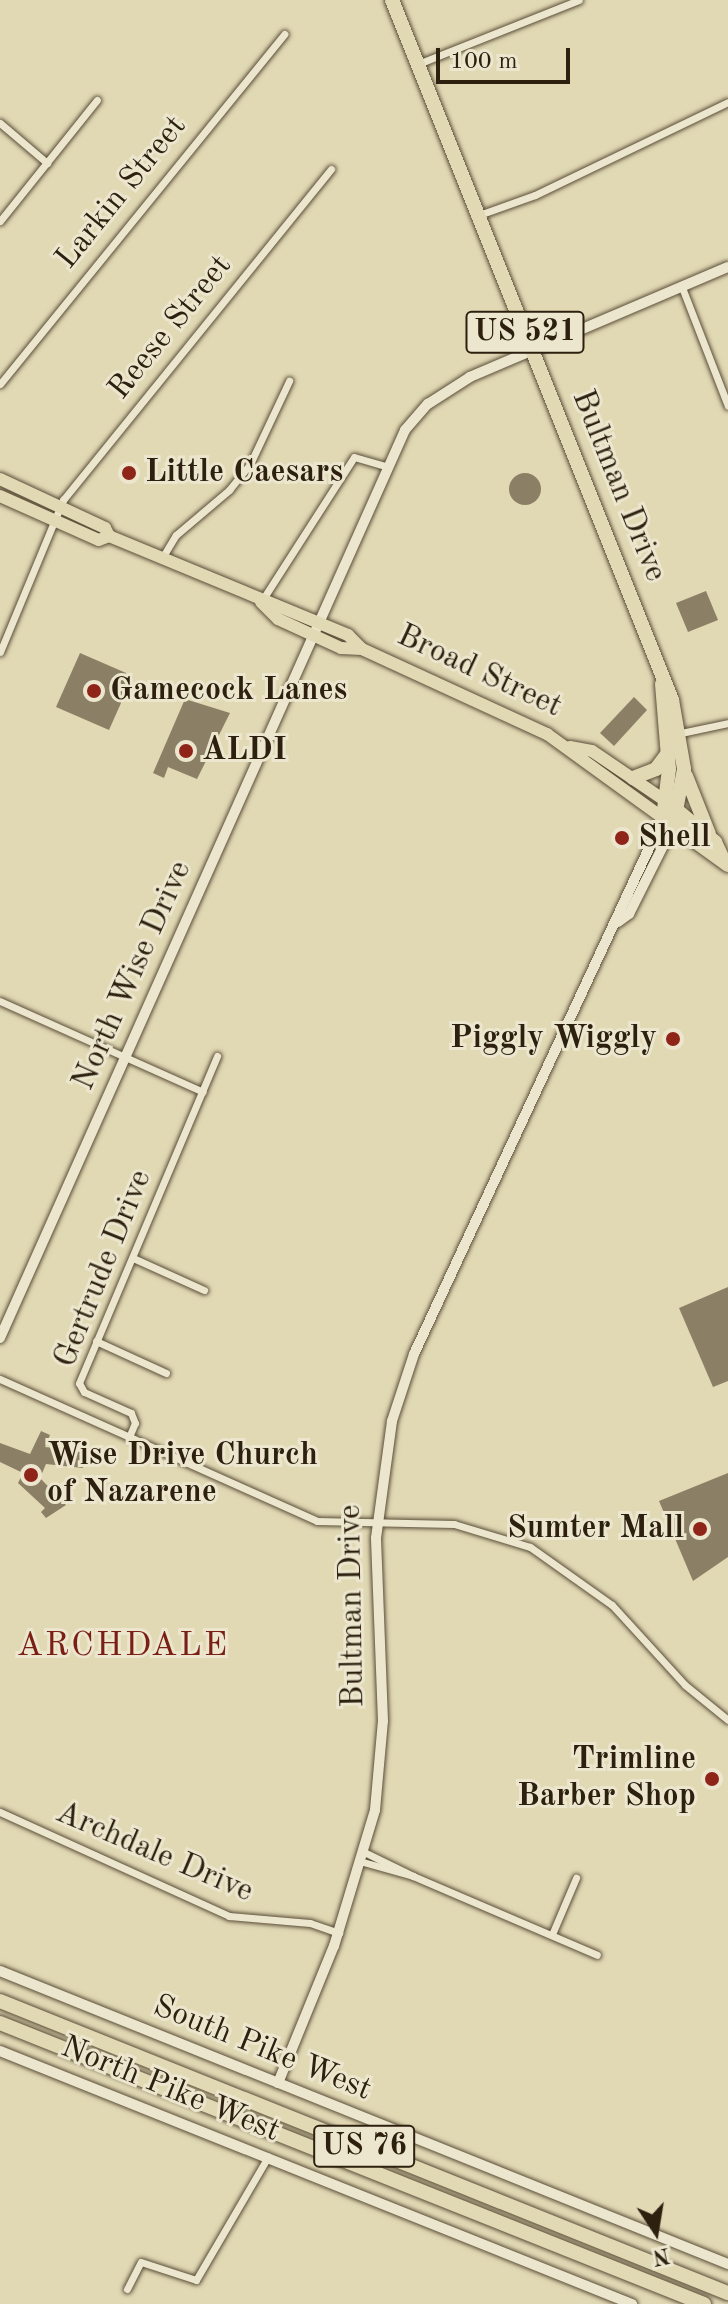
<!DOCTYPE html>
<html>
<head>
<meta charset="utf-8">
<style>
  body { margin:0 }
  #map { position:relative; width:728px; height:2304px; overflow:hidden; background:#e1d8b4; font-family:"Old Standard TT",serif }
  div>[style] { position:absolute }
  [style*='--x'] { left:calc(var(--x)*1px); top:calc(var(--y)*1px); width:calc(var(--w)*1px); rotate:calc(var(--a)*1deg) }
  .building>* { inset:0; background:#8b8065 }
  .round { border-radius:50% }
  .roads { filter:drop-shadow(0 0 2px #5a4e38) drop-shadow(0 0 2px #5a4e38) }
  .street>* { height:7px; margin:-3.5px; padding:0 3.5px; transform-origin:3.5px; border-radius:3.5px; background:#ece6ce }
  .secondary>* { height:10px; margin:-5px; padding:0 5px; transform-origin:5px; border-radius:5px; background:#ece6ce }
  .primary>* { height:12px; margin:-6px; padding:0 6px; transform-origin:6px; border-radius:6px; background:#e1d8b4 }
  .highway>* { height:14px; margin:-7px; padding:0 7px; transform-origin:7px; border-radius:7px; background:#e1d8b4 }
  .dots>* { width:22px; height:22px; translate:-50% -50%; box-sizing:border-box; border:4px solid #ece6ce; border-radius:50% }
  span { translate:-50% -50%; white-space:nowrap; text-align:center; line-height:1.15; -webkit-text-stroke:6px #ece6ce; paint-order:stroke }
  .shield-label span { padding:2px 6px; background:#ece6ce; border:2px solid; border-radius:6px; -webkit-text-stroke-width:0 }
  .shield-label { font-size:30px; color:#2d200f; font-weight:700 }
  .street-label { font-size:32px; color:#2d200f }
  .poi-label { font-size:32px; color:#2d200f; font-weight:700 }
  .left { translate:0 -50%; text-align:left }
  .right { translate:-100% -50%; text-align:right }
  .neighbourhood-label { font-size:34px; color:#7a1f14; letter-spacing:2px }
  .north { position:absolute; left:616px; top:2192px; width:80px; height:80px; -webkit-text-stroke:6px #ece6ce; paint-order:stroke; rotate:168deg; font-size:22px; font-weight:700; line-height:32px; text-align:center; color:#2d200f }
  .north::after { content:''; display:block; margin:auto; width:28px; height:36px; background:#2d200f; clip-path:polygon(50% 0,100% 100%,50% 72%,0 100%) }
  .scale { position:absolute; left:436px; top:48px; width:134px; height:36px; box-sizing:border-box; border:4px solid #2d200f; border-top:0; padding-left:10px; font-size:24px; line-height:28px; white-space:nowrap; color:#2d200f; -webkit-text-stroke:6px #ece6ce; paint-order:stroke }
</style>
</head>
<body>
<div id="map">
  <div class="building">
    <div class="round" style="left:509px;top:473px;width:32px;height:32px"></div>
    <div style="clip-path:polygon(706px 591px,718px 620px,688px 632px,676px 603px)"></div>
    <div style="clip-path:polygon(80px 653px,133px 676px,109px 730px,56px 707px)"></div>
    <div style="clip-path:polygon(634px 697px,647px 710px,614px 746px,600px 733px)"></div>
    <div style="clip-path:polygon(185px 699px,230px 713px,197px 779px,168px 767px,164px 778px,153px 773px)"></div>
    <div style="clip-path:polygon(728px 1287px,728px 1381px,713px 1387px,679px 1308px)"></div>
    <div style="clip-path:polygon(41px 1431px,50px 1435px,45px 1447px,84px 1451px,83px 1468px,46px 1464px,40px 1478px,66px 1505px,46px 1518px,41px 1512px,45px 1508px,18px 1483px,23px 1473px,0 1462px,0 1443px,30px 1454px)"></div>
    <div style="clip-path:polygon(728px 1473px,728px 1557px,693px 1581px,659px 1501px)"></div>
  </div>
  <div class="roads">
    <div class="street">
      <div style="--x:418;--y:64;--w:173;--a:-21.7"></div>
      <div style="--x:0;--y:123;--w:62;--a:40.4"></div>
      <div style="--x:479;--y:215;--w:59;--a:-19.7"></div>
      <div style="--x:535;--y:195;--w:214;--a:-25.7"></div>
      <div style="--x:0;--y:221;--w:155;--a:-51.3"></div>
      <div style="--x:683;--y:290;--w:124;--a:68.8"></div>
      <div style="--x:0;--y:384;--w:451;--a:-50.9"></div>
      <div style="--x:162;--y:558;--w:27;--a:-59"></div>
      <div style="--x:176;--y:535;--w:70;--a:-40.3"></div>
      <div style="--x:229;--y:490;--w:33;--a:-51"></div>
      <div style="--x:250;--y:464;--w:92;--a:-64.8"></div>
      <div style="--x:261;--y:602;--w:172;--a:-57.3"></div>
      <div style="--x:354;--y:457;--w:32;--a:16"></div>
      <div style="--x:0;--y:652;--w:165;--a:-67.5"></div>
      <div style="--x:63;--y:500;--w:426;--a:-51"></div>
      <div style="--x:676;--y:734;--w:53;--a:-11.9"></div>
      <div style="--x:0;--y:1001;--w:222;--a:24.1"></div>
      <div style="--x:133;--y:1258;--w:78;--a:24.3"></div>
      <div style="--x:96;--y:1341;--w:77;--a:24.6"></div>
      <div style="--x:0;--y:1379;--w:347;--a:24.1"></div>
      <div style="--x:317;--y:1521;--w:137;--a:1.3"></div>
      <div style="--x:454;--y:1524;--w:79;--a:16.8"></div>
      <div style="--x:530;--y:1547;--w:100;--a:35.3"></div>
      <div style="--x:612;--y:1605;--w:108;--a:47.6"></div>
      <div style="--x:685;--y:1685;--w:55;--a:39.1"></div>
      <div style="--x:129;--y:1437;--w:15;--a:-67"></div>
      <div style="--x:135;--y:1423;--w:11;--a:-112"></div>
      <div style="--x:131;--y:1413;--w:51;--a:-155.9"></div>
      <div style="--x:84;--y:1392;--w:10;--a:-119"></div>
      <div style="--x:79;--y:1383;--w:355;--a:-67.1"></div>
      <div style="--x:0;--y:1812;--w:252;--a:24.4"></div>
      <div style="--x:229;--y:1916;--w:81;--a:4.9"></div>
      <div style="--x:310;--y:1923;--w:31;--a:19"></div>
      <div style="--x:363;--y:1862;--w:52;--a:15.6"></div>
      <div style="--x:413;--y:1876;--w:52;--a:-153.9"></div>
      <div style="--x:413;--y:1876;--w:200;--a:23.2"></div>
      <div style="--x:553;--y:1932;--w:59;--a:-66.9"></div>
      <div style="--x:127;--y:2289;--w:30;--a:-63"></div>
      <div style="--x:141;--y:2262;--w:58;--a:18.1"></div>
      <div style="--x:196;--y:2280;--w:143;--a:-59.7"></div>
    </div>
    <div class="secondary">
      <div style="--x:618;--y:922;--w:14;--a:-36"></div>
      <div style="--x:629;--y:914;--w:98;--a:-63.4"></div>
      <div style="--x:0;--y:1338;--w:994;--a:-65.96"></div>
      <div style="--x:405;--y:430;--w:35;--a:-49"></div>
      <div style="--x:428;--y:404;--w:50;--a:-32.7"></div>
      <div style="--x:470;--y:377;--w:280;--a:-23.1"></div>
      <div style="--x:0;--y:1971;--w:785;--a:21.92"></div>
      <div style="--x:0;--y:2051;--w:681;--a:21.82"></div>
      <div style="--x:278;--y:2083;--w:148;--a:-67.8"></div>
      <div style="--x:334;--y:1946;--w:142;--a:-73.2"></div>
      <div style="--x:375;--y:1810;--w:89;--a:-84.9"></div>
      <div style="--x:383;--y:1721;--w:183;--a:-92.2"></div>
      <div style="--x:376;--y:1538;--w:118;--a:-82.2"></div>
      <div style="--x:392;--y:1421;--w:71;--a:-71.8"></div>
      <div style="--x:414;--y:1354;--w:591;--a:-65.08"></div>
    </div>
    <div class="primary">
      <div style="--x:0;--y:479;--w:116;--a:25"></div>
      <div style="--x:105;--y:528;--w:9;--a:63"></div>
      <div style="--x:109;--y:536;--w:259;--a:22.5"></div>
      <div style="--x:348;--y:635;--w:20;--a:45"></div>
      <div style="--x:0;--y:496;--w:108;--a:24"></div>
      <div style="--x:99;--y:540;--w:11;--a:-22"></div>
      <div style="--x:261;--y:602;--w:24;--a:45"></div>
      <div style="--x:278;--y:619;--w:69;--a:24.7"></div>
      <div style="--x:341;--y:648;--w:21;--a:3"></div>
      <div style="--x:362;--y:649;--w:204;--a:24.7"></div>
      <div style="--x:547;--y:734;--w:143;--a:35.9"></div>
      <div style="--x:570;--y:747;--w:22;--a:10"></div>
      <div style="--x:592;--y:751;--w:91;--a:34.2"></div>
    </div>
    <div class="highway">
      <div style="--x:392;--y:0;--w:754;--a:68.2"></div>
      <div style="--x:672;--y:700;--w:70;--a:80.1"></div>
      <div style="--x:684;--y:769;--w:58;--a:100.9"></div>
      <div style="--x:662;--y:684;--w:85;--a:85.3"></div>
      <div style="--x:669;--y:769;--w:49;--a:97"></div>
      <div style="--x:663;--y:818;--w:80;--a:35.9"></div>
      <div style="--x:686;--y:776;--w:62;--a:68.4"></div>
      <div style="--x:633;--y:778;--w:25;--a:-21"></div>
      <div style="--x:656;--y:769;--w:20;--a:-53"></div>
      <div style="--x:673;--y:807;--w:55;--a:39.8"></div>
      <div style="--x:715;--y:842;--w:21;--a:65"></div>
      <div style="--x:0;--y:2001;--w:784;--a:21.86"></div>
      <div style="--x:0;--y:2023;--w:758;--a:21.76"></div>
    </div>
  </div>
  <div class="dots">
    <div style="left:129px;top:473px;background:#8f2418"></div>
    <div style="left:94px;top:691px;background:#8f2418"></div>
    <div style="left:186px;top:751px;background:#8f2418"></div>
    <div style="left:622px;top:838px;background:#8f2418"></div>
    <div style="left:673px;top:1039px;background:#8f2418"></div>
    <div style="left:31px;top:1475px;background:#8f2418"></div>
    <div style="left:700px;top:1529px;background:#8f2418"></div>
    <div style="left:712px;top:1779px;background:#8f2418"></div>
  </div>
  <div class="shield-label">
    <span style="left:525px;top:332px">US 521</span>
    <span style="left:364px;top:2146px">US 76</span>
  </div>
  <div class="street-label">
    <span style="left:122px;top:193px;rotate:-51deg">Larkin Street</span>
    <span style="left:171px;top:328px;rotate:-51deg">Reese Street</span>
    <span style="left:618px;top:486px;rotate:68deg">Bultman Drive</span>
    <span style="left:479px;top:672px;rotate:25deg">Broad Street</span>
    <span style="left:133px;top:976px;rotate:-66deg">North Wise Drive</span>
    <span style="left:104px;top:1269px;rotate:-68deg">Gertrude Drive</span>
    <span style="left:353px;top:1606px;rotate:-91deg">Bultman Drive</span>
    <span style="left:154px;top:1853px;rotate:23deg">Archdale Drive</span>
    <span style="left:262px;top:2049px;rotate:22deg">South Pike West</span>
    <span style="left:170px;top:2090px;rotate:22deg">North Pike West</span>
  </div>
  <div class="poi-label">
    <span class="left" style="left:145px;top:473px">Little Caesars</span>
    <span class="left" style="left:110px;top:691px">Gamecock Lanes</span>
    <span class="left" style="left:202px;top:751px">ALDI</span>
    <span class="left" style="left:638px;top:838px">Shell</span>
    <span class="right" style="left:657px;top:1039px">Piggly Wiggly</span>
    <span class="left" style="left:47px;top:1475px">Wise Drive Church<br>of Nazarene</span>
    <span class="right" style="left:684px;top:1529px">Sumter Mall</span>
    <span class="right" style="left:696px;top:1779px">Trimline<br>Barber Shop</span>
  </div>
  <div class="neighbourhood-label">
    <span style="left:123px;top:1647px">ARCHDALE</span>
  </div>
  <div class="north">N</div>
  <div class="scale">100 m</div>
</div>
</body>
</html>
